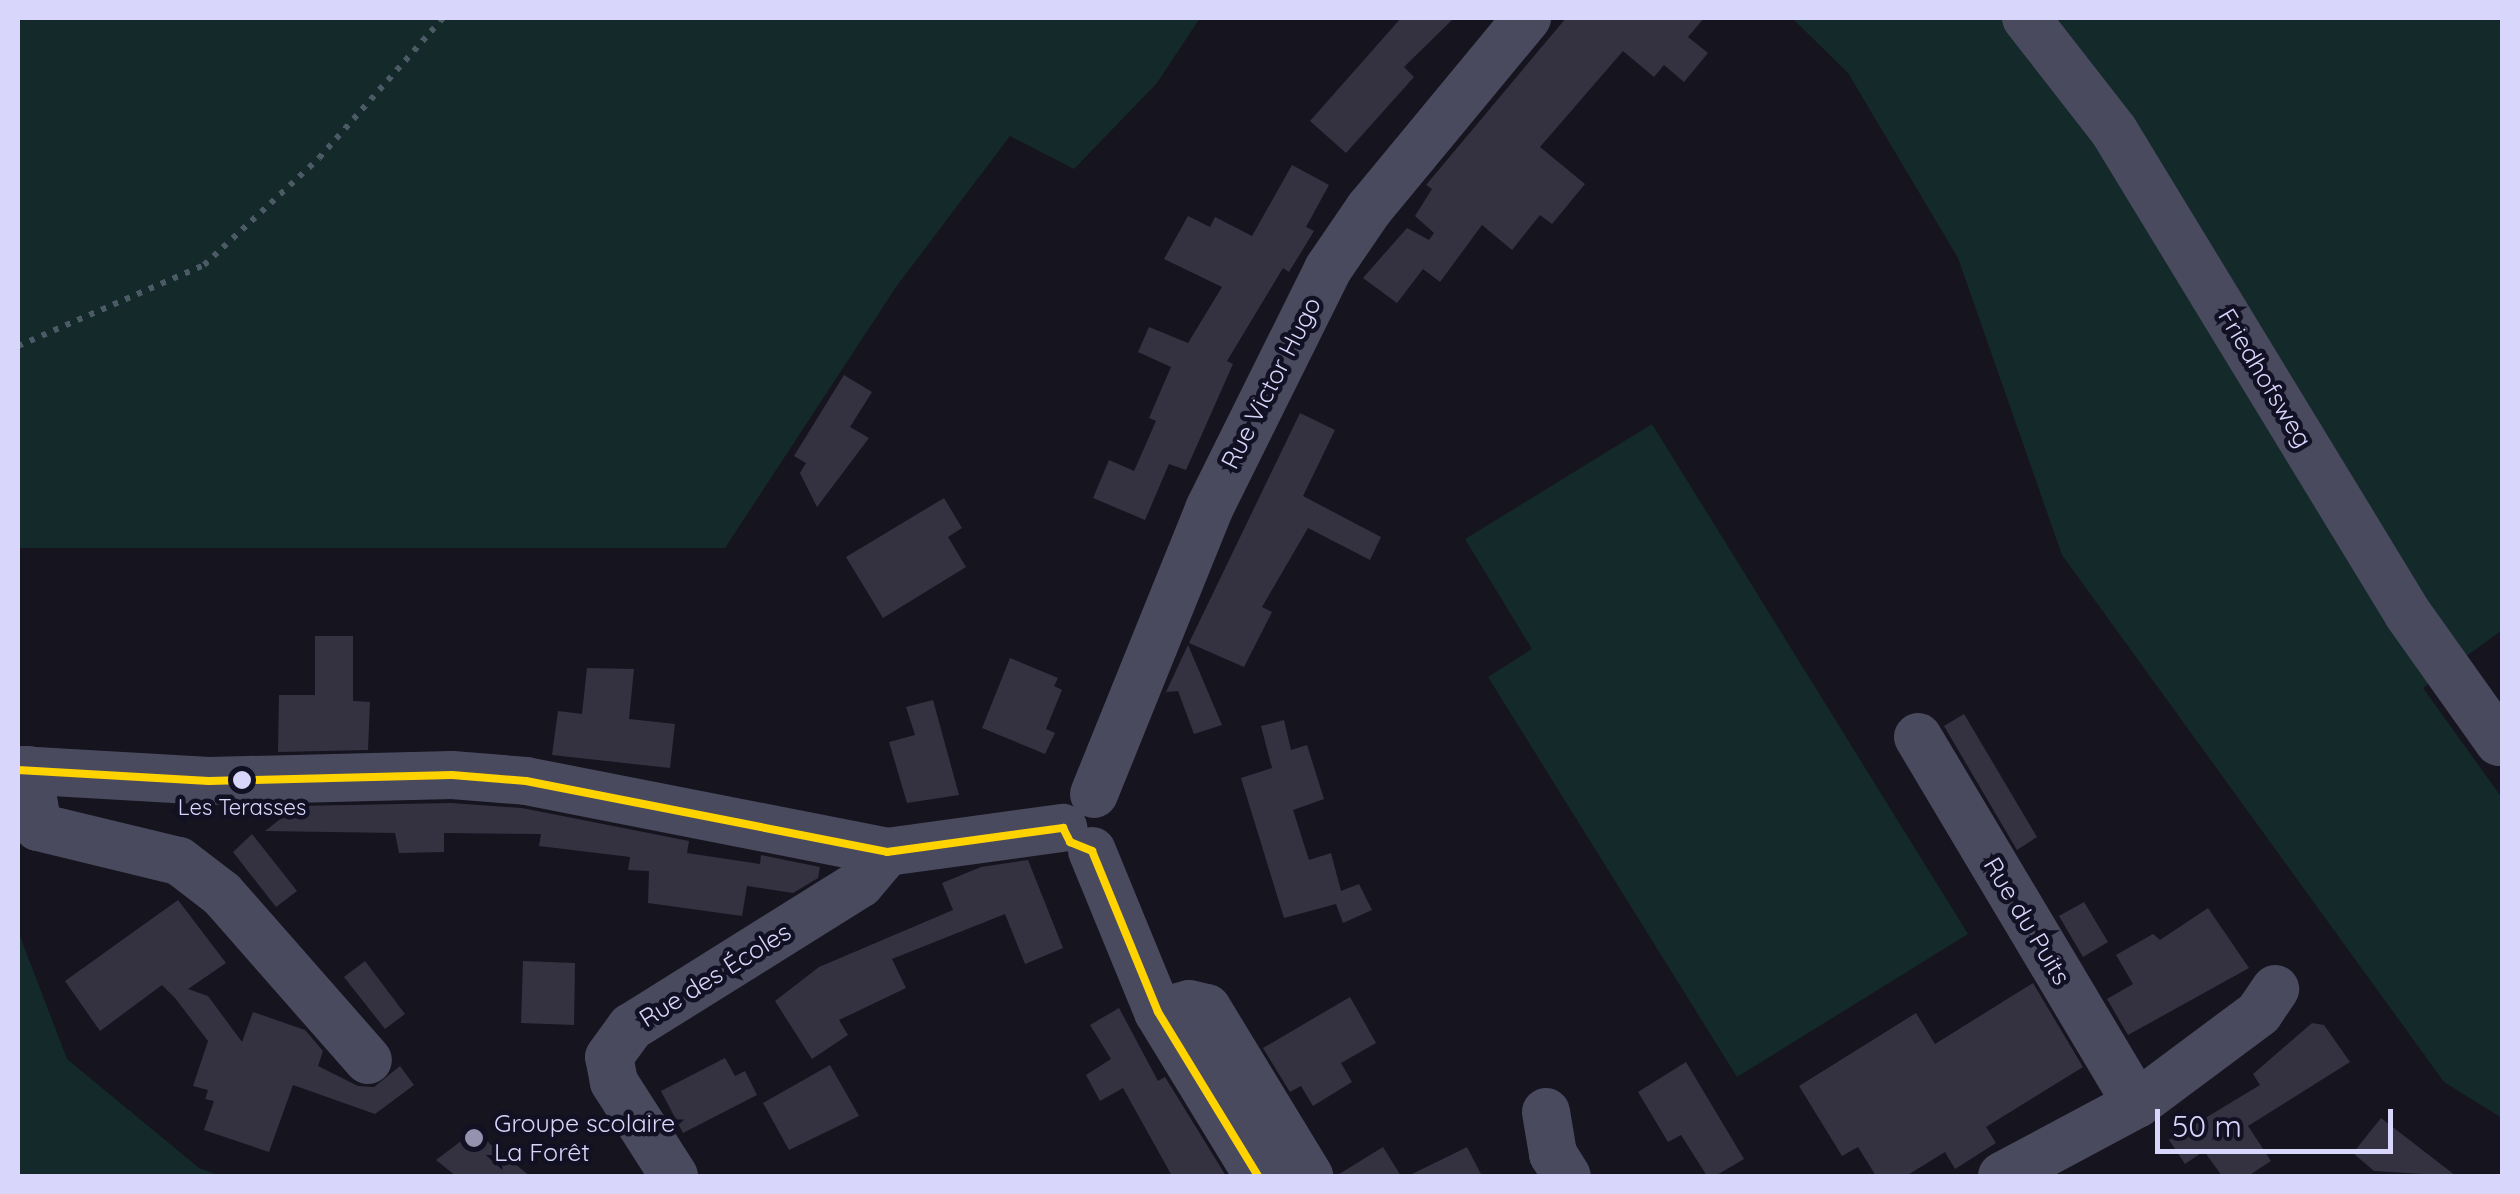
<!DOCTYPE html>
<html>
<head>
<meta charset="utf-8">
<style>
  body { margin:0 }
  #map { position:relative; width:2520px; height:1194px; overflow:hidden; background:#16141f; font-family:Quicksand,sans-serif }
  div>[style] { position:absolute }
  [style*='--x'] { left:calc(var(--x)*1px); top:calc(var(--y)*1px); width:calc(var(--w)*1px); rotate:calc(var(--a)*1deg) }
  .green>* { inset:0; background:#142929 }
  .building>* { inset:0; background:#343241 }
  .path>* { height:6px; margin-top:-3px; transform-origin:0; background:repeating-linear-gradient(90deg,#4c5a66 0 5px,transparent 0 13px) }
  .minor>* { height:48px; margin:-24px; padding:0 24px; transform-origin:24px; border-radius:24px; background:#4a4a5f }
  .bus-1>* { height:8px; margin:-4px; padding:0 4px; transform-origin:4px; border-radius:4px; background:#ffd300 }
  .dots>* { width:28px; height:28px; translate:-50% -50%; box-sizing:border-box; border:5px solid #121023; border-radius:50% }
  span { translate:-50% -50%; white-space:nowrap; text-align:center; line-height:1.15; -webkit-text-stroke:9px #121023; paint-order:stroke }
  .bus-label { font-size:22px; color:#d8d6fb }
  .street-label { font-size:25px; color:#d8d6fb }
  .poi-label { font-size:25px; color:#d8d6fb }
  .left { translate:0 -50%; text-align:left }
  .frame { position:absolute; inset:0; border:20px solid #d8d6fb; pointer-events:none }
  .scale { position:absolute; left:2155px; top:1109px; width:238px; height:45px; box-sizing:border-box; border:5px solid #d8d6fb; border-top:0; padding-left:12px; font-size:30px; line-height:35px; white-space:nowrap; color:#d8d6fb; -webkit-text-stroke:8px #121023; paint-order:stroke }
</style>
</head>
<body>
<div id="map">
  <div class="green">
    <div style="clip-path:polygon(18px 18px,1200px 18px,1157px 83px,1074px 169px,1010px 136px,896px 287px,725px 548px,18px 548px)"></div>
    <div style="clip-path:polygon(1792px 18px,2502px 18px,2502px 630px,2423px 688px,2502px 798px,2502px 1118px,2444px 1082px,2062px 555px,1958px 258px,1848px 73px)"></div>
    <div style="clip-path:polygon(1652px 424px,1968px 934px,1737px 1077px,1488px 677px,1532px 649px,1465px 539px)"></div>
    <div style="clip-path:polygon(18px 931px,67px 1059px,199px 1168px,220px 1176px,18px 1176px)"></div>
  </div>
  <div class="building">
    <div style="clip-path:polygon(1401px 18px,1454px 18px,1404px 67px,1414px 77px,1346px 153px,1310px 121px)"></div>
    <div style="clip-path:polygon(1566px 18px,1704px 18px,1688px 37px,1708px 53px,1684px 82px,1664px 65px,1654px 77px,1623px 51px,1540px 147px,1585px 184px,1552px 224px,1540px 215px,1512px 250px,1482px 225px,1440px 282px,1423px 269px,1397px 303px,1363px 278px,1407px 228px,1429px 240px,1434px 233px,1415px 216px,1432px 189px,1426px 185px)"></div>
    <div style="clip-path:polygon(1292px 165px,1329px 185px,1306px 227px,1314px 231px,1289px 272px,1283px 268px,1227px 361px,1233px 364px,1186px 470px,1169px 464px,1145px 520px,1093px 498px,1109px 460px,1134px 471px,1156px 421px,1149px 418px,1171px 367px,1138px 352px,1149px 327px,1188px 343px,1222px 287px,1164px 259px,1188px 216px,1210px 227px,1215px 217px,1252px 236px)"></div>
    <div style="clip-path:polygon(844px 375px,872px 392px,850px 427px,869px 438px,817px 507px,800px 473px,806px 463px,794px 456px)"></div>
    <div style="clip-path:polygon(1300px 413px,1335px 430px,1303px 496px,1381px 537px,1370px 560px,1308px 528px,1262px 607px,1272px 612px,1244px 667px,1189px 643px)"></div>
    <div style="clip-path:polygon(944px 498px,962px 528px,948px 537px,966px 567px,883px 618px,846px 557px)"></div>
    <div style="clip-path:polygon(315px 636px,353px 636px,353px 701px,370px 702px,368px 750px,278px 752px,279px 695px,315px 695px)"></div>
    <div style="clip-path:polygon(1188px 645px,1222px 725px,1194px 734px,1178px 691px,1166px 692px)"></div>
    <div style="clip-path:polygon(1010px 658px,1058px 678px,1054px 686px,1062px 690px,1046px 729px,1055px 733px,1045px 754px,982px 728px)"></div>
    <div style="clip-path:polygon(587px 668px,634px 669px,629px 719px,675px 724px,670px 768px,552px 755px,558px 711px,582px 714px)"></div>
    <div style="clip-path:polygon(933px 700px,959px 795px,907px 803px,889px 742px,915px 735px,906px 707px)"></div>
    <div style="clip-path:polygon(1964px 714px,2037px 837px,2017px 850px,1944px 726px)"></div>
    <div style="clip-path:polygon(1284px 720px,1291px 750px,1307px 745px,1324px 799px,1293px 810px,1309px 860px,1331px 853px,1341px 891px,1359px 884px,1372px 910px,1343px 923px,1336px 904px,1284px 918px,1241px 778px,1272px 768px,1261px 726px)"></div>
    <div style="clip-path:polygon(451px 803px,522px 808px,689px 841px,687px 853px,760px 864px,761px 855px,820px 867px,818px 878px,793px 893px,747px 886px,742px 916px,648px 903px,649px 871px,628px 870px,630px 857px,539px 846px,541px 834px,444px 833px,444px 852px,399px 853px,395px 833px,265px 831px,297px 806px)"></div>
    <div style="clip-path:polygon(252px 834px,297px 891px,276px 907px,233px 852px)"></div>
    <div style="clip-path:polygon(1028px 860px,1063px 948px,1025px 964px,1005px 914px,892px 959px,906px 988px,839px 1020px,848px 1035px,812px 1059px,775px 1001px,819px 967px,953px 910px,942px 883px,981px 867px)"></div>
    <div style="clip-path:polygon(178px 900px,226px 963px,188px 989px,208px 996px,242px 1042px,253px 1012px,305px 1030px,323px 1051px,318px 1066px,358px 1086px,374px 1087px,400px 1066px,414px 1085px,375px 1114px,293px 1085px,269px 1152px,204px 1130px,214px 1101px,205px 1099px,208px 1090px,193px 1086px,208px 1041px,175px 998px,162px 985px,100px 1031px,65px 981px)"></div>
    <div style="clip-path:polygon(2084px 902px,2108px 942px,2083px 957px,2059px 916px)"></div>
    <div style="clip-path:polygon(2208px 908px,2249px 968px,2128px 1035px,2107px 999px,2133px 984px,2116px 955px,2153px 934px,2160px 940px)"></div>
    <div style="clip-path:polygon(365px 961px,405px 1014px,385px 1029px,344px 977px)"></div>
    <div style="clip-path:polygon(523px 961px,575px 963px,574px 1025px,521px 1023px)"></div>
    <div style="clip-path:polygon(2033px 983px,2083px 1067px,1986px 1127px,1996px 1143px,1955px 1169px,1945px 1152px,1906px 1176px,1876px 1176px,1858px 1147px,1842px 1156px,1799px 1086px,1916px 1013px,1935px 1044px)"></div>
    <div style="clip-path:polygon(1350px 997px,1376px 1043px,1341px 1063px,1352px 1082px,1313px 1106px,1301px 1086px,1290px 1092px,1263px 1048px)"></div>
    <div style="clip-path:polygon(1119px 1008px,1158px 1081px,1165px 1077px,1226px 1176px,1172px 1176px,1123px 1088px,1100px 1101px,1086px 1075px,1111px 1059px,1090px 1025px)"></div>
    <div style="clip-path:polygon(2312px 1023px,2324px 1025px,2350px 1062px,2248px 1126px,2271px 1161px,2248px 1176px,2222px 1176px,2204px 1151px,2185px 1164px,2169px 1140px,2260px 1085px,2253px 1074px)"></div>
    <div style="clip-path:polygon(725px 1058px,735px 1076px,745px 1071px,757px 1095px,683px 1133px,661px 1091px)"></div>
    <div style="clip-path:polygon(1686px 1062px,1744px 1159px,1715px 1176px,1707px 1176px,1681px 1135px,1668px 1142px,1638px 1092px)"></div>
    <div style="clip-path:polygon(830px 1065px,859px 1116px,789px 1150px,763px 1103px)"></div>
    <div style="clip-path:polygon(2381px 1118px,2456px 1176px,2374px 1171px,2353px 1153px)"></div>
    <div style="clip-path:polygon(477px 1129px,490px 1144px,530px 1176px,456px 1176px,436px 1160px)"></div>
    <div style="clip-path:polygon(1383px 1147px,1401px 1176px,1336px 1176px)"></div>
    <div style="clip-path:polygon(1467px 1147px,1482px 1176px,1408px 1176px,1455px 1153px)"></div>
  </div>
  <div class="path">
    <div style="--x:18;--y:346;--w:203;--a:-23.5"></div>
    <div style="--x:204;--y:265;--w:157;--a:-42.9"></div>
    <div style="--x:319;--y:158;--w:187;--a:-48.5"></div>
  </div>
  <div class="minor">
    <div style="--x:2026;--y:18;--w:143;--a:52.1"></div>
    <div style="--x:2114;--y:131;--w:565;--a:58.67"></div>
    <div style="--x:2408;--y:614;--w:157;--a:54.6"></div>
    <div style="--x:1918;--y:737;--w:427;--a:59.2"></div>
    <div style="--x:18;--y:770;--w:191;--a:3.3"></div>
    <div style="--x:209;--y:781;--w:243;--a:-1.4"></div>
    <div style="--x:452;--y:775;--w:74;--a:4.6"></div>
    <div style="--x:526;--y:781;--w:368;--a:11.1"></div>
    <div style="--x:887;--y:852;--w:178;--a:-7.8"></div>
    <div style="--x:28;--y:770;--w:58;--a:80"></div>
    <div style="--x:38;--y:827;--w:145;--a:13.6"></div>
    <div style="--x:179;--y:861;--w:54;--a:37.5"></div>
    <div style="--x:222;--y:894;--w:221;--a:48.7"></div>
    <div style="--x:1094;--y:794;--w:307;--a:-68"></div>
    <div style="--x:1209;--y:509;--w:268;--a:-63.6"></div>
    <div style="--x:1328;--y:269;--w:73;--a:-55.7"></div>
    <div style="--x:1369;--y:209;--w:248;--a:-50.4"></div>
    <div style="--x:1092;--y:851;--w:174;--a:67.7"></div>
    <div style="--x:1158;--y:1012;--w:192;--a:58.6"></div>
    <div style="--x:1158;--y:1012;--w:32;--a:-14"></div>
    <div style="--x:1189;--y:1004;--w:18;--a:13"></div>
    <div style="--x:1207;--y:1008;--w:197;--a:58.7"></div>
    <div style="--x:1546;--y:1112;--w:43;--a:80.5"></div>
    <div style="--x:1553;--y:1154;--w:26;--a:58"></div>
    <div style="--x:674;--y:1176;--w:112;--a:-122.6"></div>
    <div style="--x:614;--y:1082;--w:25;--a:-101"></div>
    <div style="--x:609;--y:1057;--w:37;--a:-54"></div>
    <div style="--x:631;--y:1027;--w:270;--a:-32"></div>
    <div style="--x:860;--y:884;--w:42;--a:-49.8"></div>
    <div style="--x:2002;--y:1176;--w:153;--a:-28.1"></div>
    <div style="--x:2137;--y:1104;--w:152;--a:-36.7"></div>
    <div style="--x:2259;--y:1013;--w:29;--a:-56"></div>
  </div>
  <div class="bus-1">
    <div style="--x:18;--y:770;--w:191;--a:3.3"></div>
    <div style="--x:209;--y:781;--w:243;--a:-1.4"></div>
    <div style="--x:452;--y:775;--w:74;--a:4.6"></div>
    <div style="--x:526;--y:781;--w:368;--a:11.1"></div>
    <div style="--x:887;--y:852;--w:178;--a:-7.8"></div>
    <div style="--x:1063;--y:828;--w:16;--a:63"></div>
    <div style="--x:1070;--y:842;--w:24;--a:22"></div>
    <div style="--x:1092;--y:851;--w:174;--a:67.7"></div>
    <div style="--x:1158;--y:1012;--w:192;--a:58.6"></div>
  </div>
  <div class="dots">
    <div style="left:242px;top:780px;background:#d8d6fb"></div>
    <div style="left:474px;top:1138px;background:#9492ae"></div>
  </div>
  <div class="bus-label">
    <span style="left:242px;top:808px">Les Terasses</span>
  </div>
  <div class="street-label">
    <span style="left:2265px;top:378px;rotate:59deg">Friedhofsweg</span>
    <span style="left:1271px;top:383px;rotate:-63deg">Rue Victor Hugo</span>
    <span style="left:2027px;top:921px;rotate:59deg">Rue du Puits</span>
    <span style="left:715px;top:975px;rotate:-32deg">Rue des Écoles</span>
  </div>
  <div class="poi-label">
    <span class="left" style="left:494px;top:1138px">Groupe scolaire<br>La Forêt</span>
  </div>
  <div class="frame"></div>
  <div class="scale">50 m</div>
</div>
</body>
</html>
